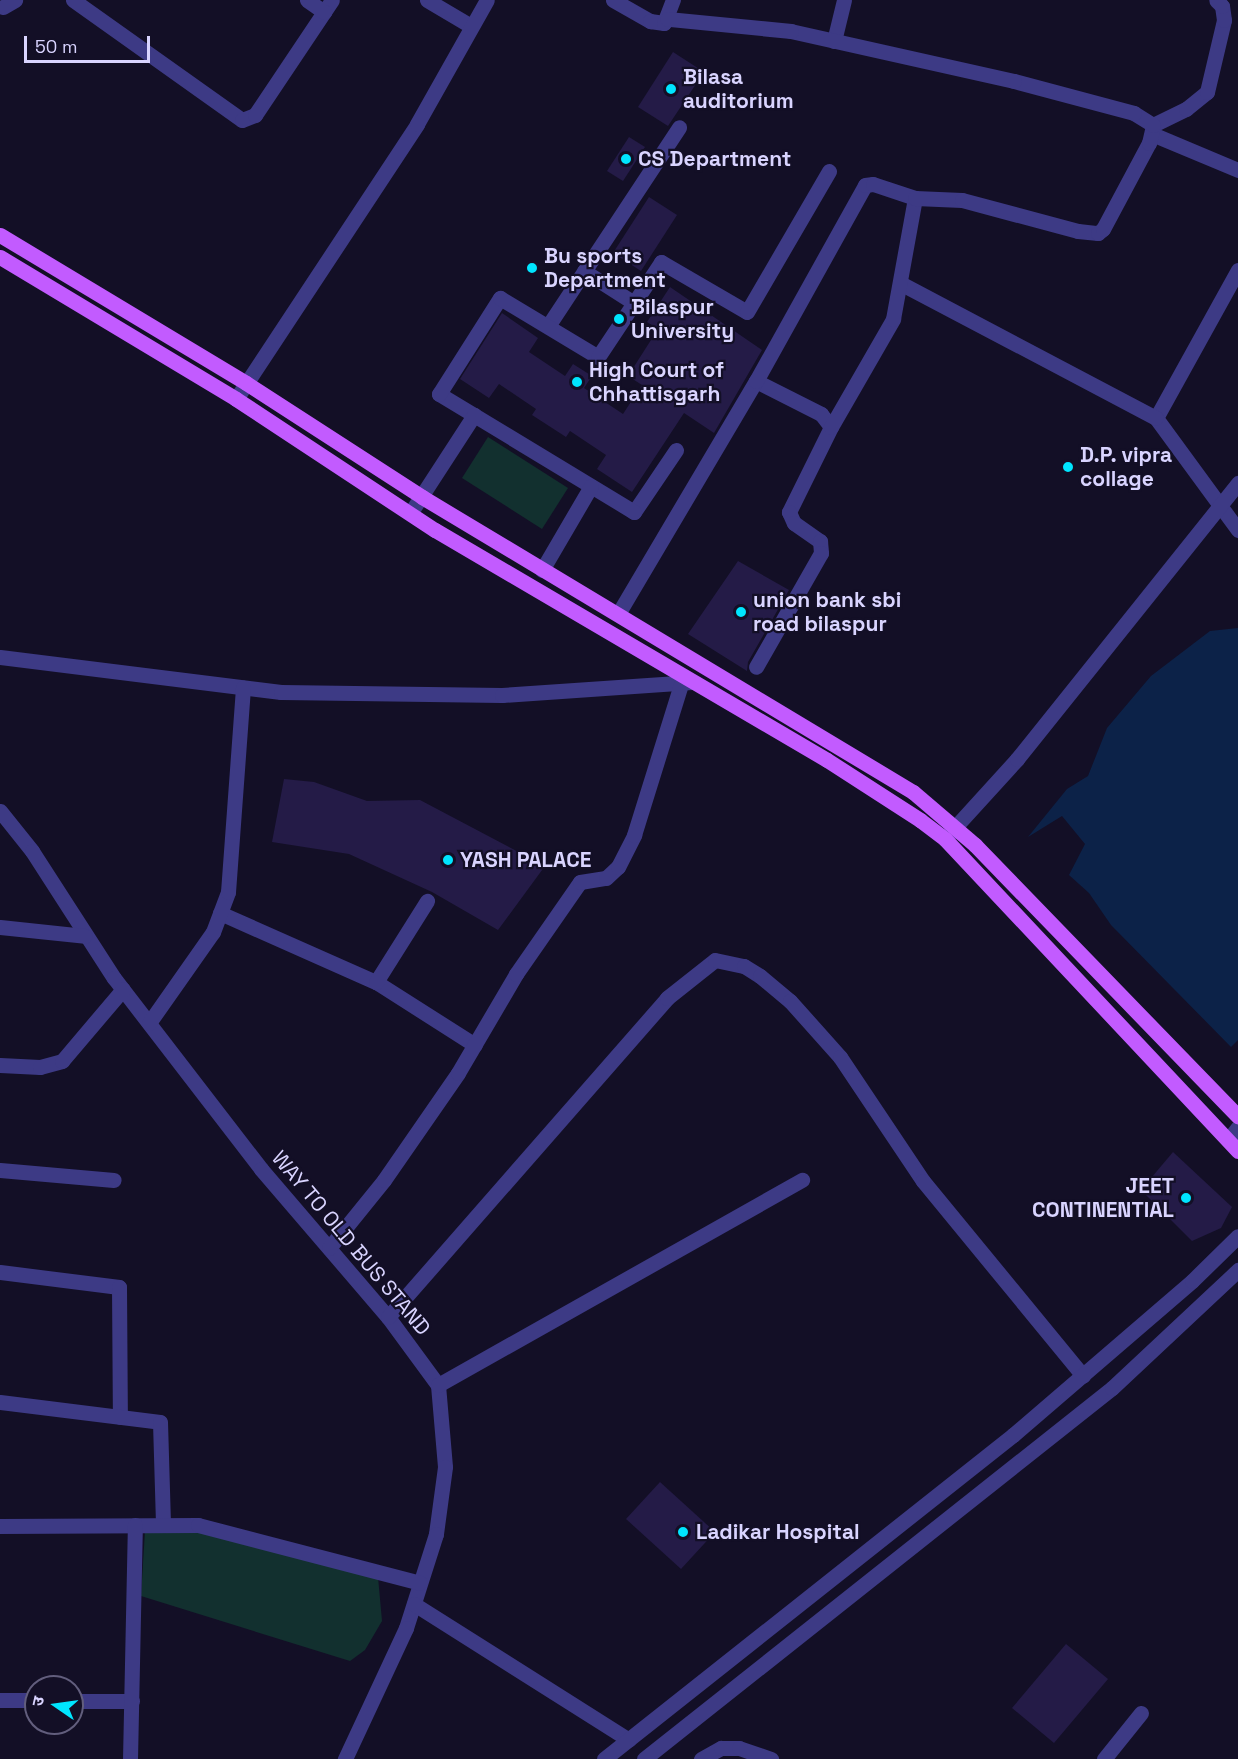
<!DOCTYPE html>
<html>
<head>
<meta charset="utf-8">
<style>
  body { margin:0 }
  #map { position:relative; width:1238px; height:1759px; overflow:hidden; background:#130f26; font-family:"Space Grotesk","Noto Sans Devanagari",sans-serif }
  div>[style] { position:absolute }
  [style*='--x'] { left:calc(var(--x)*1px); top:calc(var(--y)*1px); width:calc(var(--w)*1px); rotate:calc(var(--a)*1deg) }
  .green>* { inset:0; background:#12302f }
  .water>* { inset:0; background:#0c2248 }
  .building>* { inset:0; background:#241b47 }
  .minor>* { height:15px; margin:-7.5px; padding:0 7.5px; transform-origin:7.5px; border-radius:7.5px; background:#3d3a85 }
  .major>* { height:15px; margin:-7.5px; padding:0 7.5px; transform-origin:7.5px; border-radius:7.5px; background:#c25bff }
  .dots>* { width:16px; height:16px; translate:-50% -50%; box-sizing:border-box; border:3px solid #130f26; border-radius:50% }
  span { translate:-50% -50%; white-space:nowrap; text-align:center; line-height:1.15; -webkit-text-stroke:4.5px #130f26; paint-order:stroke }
  .poi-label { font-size:21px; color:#d9d4ff; font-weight:700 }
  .left { translate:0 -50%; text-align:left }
  .right { translate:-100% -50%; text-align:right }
  .street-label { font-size:21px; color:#d9d4ff }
  .north { position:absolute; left:24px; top:1675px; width:60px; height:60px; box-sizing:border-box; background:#130f26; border:2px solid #625e7d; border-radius:50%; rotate:283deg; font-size:16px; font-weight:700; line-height:24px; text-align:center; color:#d9d4ff }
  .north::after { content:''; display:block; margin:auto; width:21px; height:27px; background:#00e5ff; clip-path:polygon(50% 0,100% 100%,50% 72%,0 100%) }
  .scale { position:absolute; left:24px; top:36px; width:126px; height:27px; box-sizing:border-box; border:3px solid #d9d4ff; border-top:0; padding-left:8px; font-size:18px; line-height:21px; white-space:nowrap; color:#d9d4ff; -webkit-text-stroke:4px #130f26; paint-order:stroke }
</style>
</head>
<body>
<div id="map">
  <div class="green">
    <div style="clip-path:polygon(488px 437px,568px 488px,542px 529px,462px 478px)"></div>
    <div style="clip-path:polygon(163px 1523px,378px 1577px,382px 1621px,365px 1650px,350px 1661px,141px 1596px,145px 1531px)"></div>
  </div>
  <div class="water">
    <div style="clip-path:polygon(1238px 628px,1238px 1040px,1231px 1047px,1111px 925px,1089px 893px,1069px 875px,1085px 844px,1062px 816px,1028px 837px,1067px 789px,1088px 776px,1107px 728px,1151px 676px,1210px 631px)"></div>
  </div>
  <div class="building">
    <div style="clip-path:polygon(673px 52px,704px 72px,668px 126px,638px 107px)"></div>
    <div style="clip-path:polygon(629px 137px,645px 147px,623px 181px,607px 171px)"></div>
    <div style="clip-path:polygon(649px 197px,677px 215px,641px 271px,613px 253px)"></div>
    <div style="clip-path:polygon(670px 287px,762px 350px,714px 433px,684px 413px,632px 492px,597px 469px,606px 455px,570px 431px,566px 437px,532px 415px,536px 409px,499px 384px,489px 398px,460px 379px,502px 313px,538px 338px,529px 352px,565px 376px,573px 364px,592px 376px,584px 388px,623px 414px,642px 385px,628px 376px,658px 329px,647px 322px)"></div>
    <div style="clip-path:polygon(738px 561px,789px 590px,748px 662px,747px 671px,688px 634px)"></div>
    <div style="clip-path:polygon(284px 779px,314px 782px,367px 801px,420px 800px,545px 866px,498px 930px,432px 892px,349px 854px,272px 842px)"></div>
    <div style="clip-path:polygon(1173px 1152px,1232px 1207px,1221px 1228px,1192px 1241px,1141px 1190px)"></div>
    <div style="clip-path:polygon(660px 1482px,715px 1532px,681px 1569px,626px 1519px)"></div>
    <div style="clip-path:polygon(1066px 1644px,1108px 1679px,1054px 1743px,1012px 1708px)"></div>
  </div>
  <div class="minor">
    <div style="--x:73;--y:0;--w:207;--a:35.4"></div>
    <div style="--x:242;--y:120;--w:14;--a:-21"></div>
    <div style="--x:255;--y:115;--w:138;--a:-56.2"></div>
    <div style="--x:307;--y:0;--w:21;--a:35"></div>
    <div style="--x:427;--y:0;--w:51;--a:30.6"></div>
    <div style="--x:613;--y:0;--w:43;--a:29.6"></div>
    <div style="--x:650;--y:21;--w:14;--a:8"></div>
    <div style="--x:664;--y:23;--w:25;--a:-69"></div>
    <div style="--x:3;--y:7;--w:14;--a:-30"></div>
    <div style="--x:834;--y:41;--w:42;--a:-76.3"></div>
    <div style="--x:1153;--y:125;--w:37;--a:-26"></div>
    <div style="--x:1186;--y:109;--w:27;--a:-39"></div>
    <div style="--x:1207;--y:92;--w:74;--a:-76.7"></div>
    <div style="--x:1224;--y:20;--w:14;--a:-98"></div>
    <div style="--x:1222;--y:6;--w:8;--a:-135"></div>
    <div style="--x:1152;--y:134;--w:93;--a:22.7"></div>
    <div style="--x:1238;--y:270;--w:169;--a:119"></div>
    <div style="--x:1156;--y:418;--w:139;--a:53.8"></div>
    <div style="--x:584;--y:271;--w:59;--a:32.6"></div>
    <div style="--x:900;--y:283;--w:289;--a:27.8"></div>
    <div style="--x:548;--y:326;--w:238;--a:-56.6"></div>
    <div style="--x:756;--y:381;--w:73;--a:26.9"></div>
    <div style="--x:821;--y:414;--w:16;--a:52"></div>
    <div style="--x:831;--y:427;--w:95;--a:116.3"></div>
    <div style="--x:789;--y:512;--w:12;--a:66"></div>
    <div style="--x:794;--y:523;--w:32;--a:35"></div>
    <div style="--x:820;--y:541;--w:12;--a:85"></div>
    <div style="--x:821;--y:553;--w:131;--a:119.7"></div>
    <div style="--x:236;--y:399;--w:329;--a:-56.6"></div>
    <div style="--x:417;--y:124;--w:142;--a:-60.6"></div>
    <div style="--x:831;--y:427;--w:125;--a:-60.1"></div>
    <div style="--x:893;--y:319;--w:123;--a:-79.7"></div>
    <div style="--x:676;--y:450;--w:75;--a:124.1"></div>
    <div style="--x:634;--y:512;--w:228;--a:-148.8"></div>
    <div style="--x:439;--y:394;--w:114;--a:-57.6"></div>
    <div style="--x:500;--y:298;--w:114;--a:31"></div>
    <div style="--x:598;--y:357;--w:114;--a:-56.4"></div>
    <div style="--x:661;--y:262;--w:99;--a:30.2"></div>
    <div style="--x:747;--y:312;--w:163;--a:-59.8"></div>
    <div style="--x:411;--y:512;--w:116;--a:-57"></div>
    <div style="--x:542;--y:570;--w:97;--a:-59.7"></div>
    <div style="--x:618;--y:614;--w:271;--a:-59.4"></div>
    <div style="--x:756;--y:381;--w:224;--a:-60.9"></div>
    <div style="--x:865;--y:185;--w:8;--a:-7"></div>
    <div style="--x:873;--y:184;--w:44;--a:18.4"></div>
    <div style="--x:915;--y:198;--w:47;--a:2.4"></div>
    <div style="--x:962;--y:200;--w:120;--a:15"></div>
    <div style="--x:1078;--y:231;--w:20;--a:6"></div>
    <div style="--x:1098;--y:233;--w:6;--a:-39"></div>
    <div style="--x:1103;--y:229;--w:98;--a:-61.9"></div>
    <div style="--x:1149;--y:143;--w:18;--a:-77"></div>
    <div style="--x:1153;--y:125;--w:22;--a:-148"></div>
    <div style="--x:1134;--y:113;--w:124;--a:-165.1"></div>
    <div style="--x:1014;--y:81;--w:229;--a:-167.4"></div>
    <div style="--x:791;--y:31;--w:124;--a:-174.4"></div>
    <div style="--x:0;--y:657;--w:283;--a:7.1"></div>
    <div style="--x:281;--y:692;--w:221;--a:0.8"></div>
    <div style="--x:502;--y:695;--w:190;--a:-3.9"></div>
    <div style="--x:0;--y:811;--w:51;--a:51.3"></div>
    <div style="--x:32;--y:851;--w:151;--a:57.2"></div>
    <div style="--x:114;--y:978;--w:241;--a:52.4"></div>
    <div style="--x:261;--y:1169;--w:195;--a:49.4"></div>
    <div style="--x:388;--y:1317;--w:84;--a:53.7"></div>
    <div style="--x:438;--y:1385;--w:82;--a:85.1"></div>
    <div style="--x:445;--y:1467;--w:68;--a:97.7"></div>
    <div style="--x:436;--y:1534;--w:99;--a:107.7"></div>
    <div style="--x:406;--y:1628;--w:145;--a:115"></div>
    <div style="--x:947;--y:836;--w:104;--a:-47.7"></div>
    <div style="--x:1017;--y:759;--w:354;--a:-51.3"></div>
    <div style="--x:220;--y:913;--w:171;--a:23.9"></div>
    <div style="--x:376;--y:982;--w:117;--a:32.5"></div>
    <div style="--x:0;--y:927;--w:85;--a:6"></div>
    <div style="--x:376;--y:982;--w:96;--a:-57.8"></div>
    <div style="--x:149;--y:1023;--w:111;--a:-54.9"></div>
    <div style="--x:213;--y:932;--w:43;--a:-69.4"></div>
    <div style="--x:228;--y:892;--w:205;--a:-85.8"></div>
    <div style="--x:0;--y:1065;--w:40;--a:2.9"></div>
    <div style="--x:40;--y:1067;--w:23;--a:-15"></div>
    <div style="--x:62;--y:1061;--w:94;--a:-49.7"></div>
    <div style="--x:1228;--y:1140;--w:16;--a:-52"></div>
    <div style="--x:0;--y:1170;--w:114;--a:5"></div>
    <div style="--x:329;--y:1248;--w:87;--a:-51"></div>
    <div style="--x:384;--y:1180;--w:130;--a:-55.3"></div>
    <div style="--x:458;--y:1073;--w:115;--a:-59.6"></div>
    <div style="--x:516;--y:974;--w:112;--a:-55.2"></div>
    <div style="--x:580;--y:882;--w:26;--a:-9"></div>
    <div style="--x:606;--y:878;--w:16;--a:-43"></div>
    <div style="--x:618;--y:867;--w:36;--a:-63"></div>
    <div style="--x:634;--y:835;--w:158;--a:-72.7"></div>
    <div style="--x:0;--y:1272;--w:120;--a:7.2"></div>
    <div style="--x:119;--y:1287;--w:130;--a:89.6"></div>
    <div style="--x:388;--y:1317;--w:424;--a:-48.8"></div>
    <div style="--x:667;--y:998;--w:61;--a:-38.4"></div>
    <div style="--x:715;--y:960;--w:30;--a:12"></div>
    <div style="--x:744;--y:966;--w:19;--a:32"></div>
    <div style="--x:760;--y:976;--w:39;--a:40"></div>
    <div style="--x:790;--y:1001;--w:75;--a:48.2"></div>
    <div style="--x:840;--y:1057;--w:149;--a:56.2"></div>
    <div style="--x:923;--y:1181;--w:252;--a:50.6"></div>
    <div style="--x:438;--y:1385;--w:418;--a:-29.4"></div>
    <div style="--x:0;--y:1402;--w:161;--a:7.1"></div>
    <div style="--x:160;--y:1422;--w:101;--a:88.3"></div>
    <div style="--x:0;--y:1526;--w:198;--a:-0.3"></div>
    <div style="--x:198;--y:1525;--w:229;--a:14.6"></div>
    <div style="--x:414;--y:1604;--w:254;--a:32.3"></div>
    <div style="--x:0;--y:1700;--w:36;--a:0"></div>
    <div style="--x:72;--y:1701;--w:60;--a:0"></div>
    <div style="--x:130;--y:1759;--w:234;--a:-88.8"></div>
    <div style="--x:604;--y:1759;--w:522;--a:-38.39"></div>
    <div style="--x:1013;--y:1435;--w:236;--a:-40.7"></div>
    <div style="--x:1192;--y:1281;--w:64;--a:-44.4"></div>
    <div style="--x:644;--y:1759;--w:597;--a:-38.41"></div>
    <div style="--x:1112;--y:1388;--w:173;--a:-43.1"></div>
    <div style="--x:701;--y:1759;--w:23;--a:-29"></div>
    <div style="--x:721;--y:1748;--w:18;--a:0"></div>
    <div style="--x:739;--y:1748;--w:34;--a:19"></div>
    <div style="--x:1104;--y:1759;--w:59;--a:-51.2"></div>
  </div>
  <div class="major">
    <div style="--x:0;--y:235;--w:287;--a:31"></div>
    <div style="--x:246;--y:383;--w:210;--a:32.9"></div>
    <div style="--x:422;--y:497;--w:573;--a:31"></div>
    <div style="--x:913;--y:792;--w:82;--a:40.5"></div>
    <div style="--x:975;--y:845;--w:378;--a:45.9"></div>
    <div style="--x:0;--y:257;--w:275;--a:31"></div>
    <div style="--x:236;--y:399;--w:238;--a:33.4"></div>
    <div style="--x:435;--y:530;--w:454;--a:30.4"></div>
    <div style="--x:827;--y:760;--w:111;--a:32.8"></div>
    <div style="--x:920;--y:820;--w:31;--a:37"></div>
    <div style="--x:945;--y:839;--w:428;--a:46.8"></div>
  </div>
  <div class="dots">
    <div style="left:671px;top:89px;background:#00e5ff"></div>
    <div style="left:626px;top:159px;background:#00e5ff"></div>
    <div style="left:532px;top:268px;background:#00e5ff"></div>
    <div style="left:619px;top:319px;background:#00e5ff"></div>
    <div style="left:577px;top:382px;background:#00e5ff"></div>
    <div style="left:1068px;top:467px;background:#00e5ff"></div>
    <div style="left:741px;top:612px;background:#00e5ff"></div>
    <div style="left:448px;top:860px;background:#00e5ff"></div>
    <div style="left:1186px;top:1198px;background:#00e5ff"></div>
    <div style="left:683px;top:1532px;background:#00e5ff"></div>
  </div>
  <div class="poi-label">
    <span class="left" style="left:683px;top:89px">Bilasa<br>auditorium</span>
    <span class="left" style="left:638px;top:159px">CS Department</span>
    <span class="left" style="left:544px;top:268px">Bu sports<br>Department</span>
    <span class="left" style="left:631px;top:319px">Bilaspur<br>University</span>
    <span class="left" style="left:589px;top:382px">High Court of<br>Chhattisgarh</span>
    <span class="left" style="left:1080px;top:467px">D.P. vipra<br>collage</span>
    <span class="left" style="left:753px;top:612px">union bank sbi<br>road bilaspur</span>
    <span class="left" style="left:460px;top:860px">YASH PALACE</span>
    <span class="right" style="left:1174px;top:1198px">JEET<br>CONTINENTIAL</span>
    <span class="left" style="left:696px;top:1532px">Ladikar Hospital</span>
  </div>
  <div class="street-label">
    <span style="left:351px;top:1243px;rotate:50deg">WAY TO OLD BUS STAND</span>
  </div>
  <div class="north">उ</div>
  <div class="scale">50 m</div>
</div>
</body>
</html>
